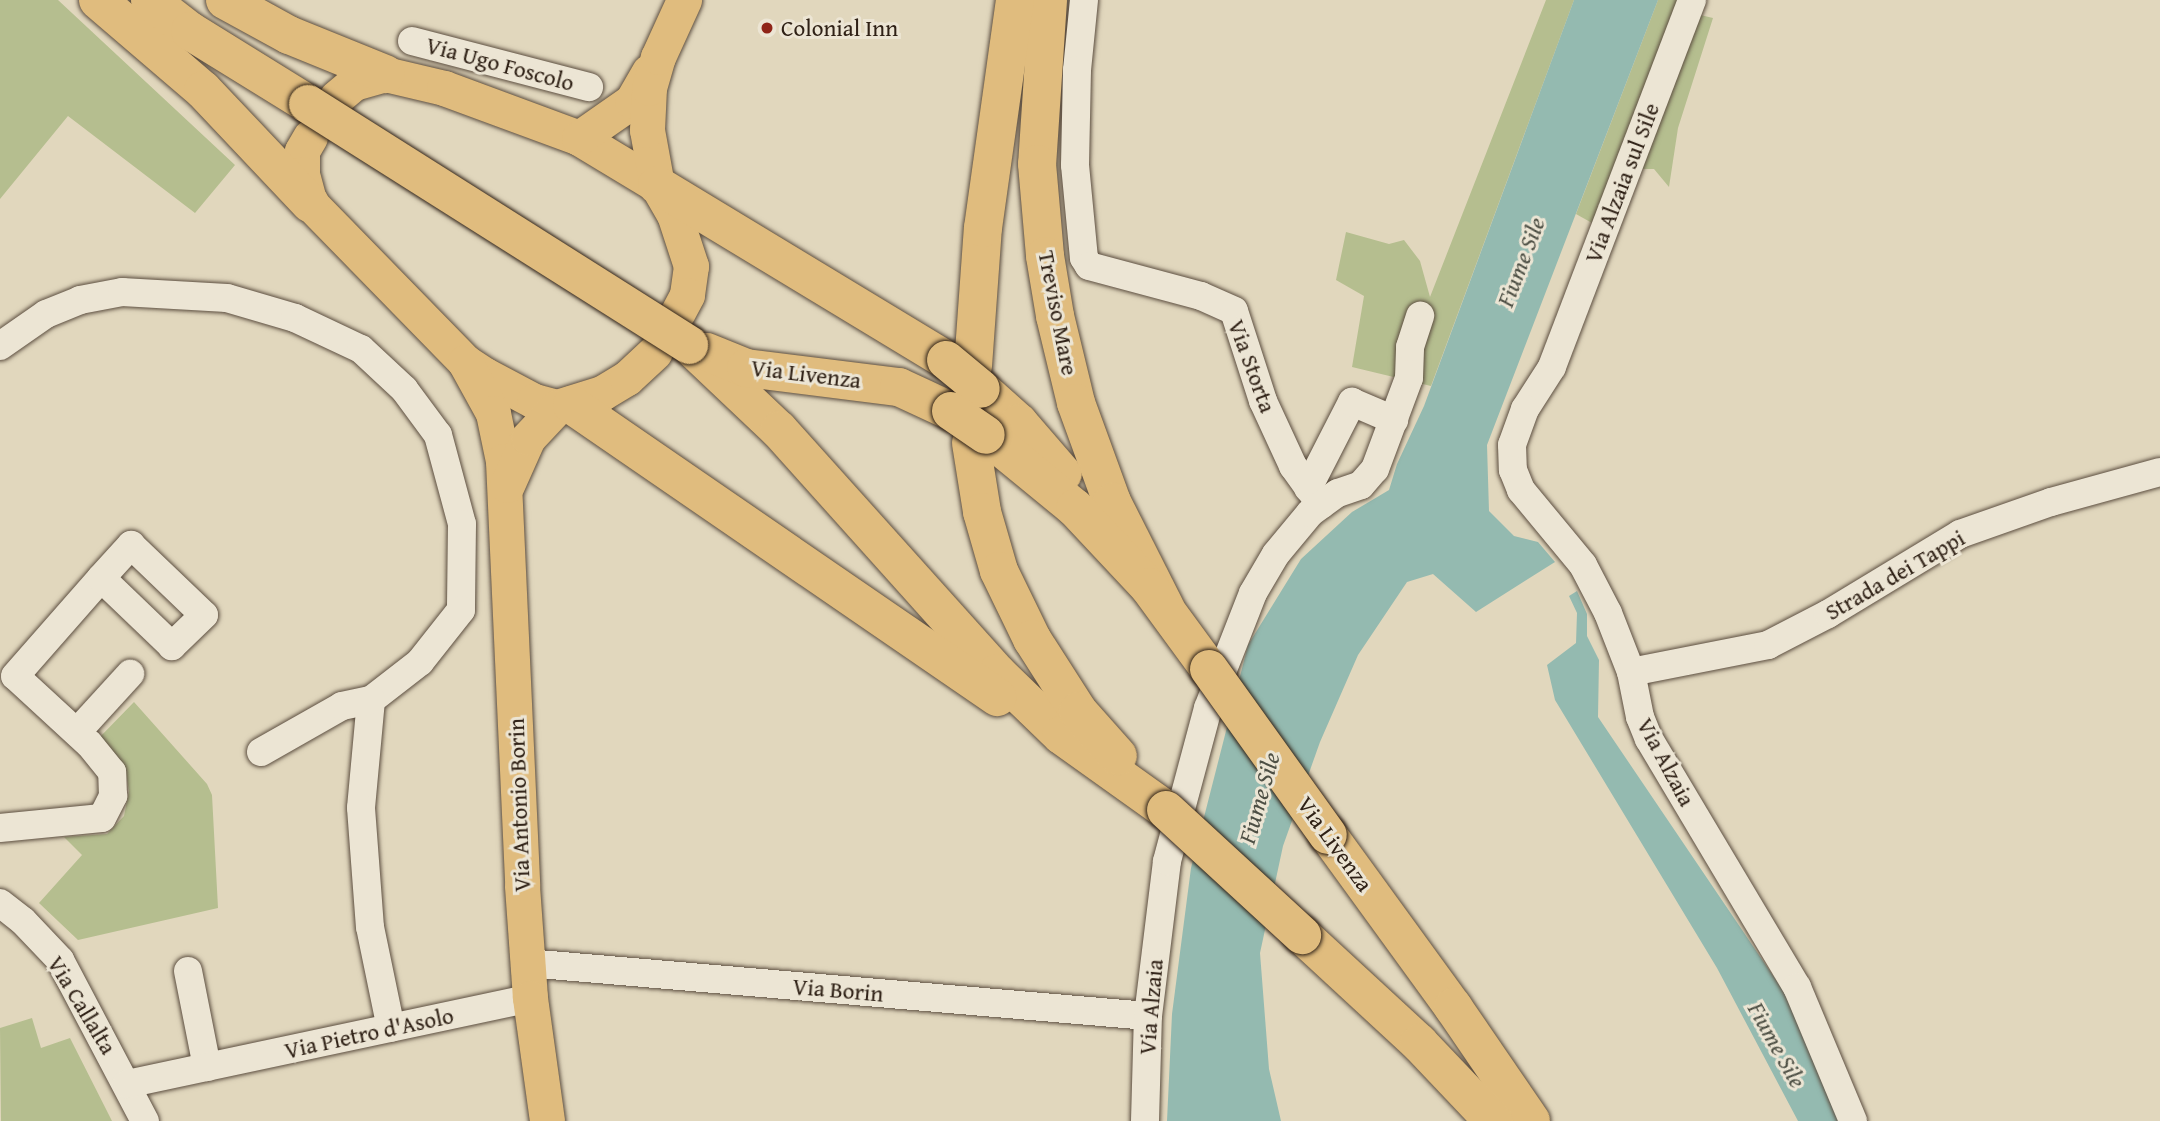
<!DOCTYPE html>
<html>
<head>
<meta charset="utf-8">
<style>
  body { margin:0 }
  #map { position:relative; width:2160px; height:1121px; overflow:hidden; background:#e1d7bd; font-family:"Gentium Book Plus",serif }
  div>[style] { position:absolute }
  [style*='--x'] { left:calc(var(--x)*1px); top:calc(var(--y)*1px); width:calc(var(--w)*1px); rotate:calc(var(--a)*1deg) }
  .green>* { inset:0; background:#b5be8f }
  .water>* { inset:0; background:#94bab0 }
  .roads { filter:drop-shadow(0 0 2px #5c4e40) drop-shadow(0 0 2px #5c4e40) }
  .minor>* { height:28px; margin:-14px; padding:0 14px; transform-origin:14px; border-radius:14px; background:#ece5d4 }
  .major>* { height:35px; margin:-17.5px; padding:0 17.5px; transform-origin:17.5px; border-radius:17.5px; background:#e0bc7e }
  .highway>* { height:38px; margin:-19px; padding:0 19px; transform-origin:19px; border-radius:19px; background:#e0bc7e }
  .bridges { filter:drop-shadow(0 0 2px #2f2116) drop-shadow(0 0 2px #2f2116) }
  .highway-bridge>* { height:38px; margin:-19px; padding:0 19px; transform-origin:19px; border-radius:19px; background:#e0bc7e }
  .dots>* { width:19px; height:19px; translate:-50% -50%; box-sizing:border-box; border:4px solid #ece5d4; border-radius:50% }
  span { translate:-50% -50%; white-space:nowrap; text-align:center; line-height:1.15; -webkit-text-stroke:6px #ece5d4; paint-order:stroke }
  .poi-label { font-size:23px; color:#2f2116 }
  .left { translate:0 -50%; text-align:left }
  .street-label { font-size:23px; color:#2f2116 }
  .water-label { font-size:24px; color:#4d4f44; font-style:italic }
</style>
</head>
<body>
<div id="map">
  <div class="green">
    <div style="clip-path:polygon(0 0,58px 0,235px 165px,195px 213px,68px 116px,0 199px)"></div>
    <div style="clip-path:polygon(1546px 0,1574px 0,1431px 386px,1352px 367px,1364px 296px,1336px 280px,1346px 232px,1389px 244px,1404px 240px,1420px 261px,1430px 297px)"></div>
    <div style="clip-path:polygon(1658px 0,1701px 0,1696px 14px,1713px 18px,1678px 128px,1669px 187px,1654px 169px,1633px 169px,1608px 232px,1576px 214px)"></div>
    <div style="clip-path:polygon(134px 702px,207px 784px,212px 795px,218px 908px,78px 940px,39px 903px,82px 855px,64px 837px,107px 834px,124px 816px,129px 791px,126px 773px,97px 740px)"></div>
    <div style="clip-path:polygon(32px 1018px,41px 1048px,70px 1038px,112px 1121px,1px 1121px,0 1028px)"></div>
  </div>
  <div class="water">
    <div style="clip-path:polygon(1574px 0,1658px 0,1487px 445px,1489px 511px,1514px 536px,1538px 542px,1555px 562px,1476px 612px,1433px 574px,1407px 582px,1358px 655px,1320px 742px,1283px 846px,1260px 953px,1269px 1069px,1281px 1121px,1167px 1121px,1172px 1014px,1191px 868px,1248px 645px,1301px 559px,1352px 512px,1389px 490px,1397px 464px,1424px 406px)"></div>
    <div style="clip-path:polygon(1577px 591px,1587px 614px,1587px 636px,1599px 660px,1598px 717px,1782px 989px,1848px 1121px,1798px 1121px,1717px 968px,1555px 700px,1547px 665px,1576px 643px,1577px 613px,1569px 596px)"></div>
  </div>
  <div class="roads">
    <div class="minor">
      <div style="--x:1084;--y:0;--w:70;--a:95.7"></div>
      <div style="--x:1077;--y:70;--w:95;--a:91.2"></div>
      <div style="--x:1075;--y:165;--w:93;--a:84.5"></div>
      <div style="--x:1084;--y:258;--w:9;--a:58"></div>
      <div style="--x:1089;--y:266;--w:116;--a:15"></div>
      <div style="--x:1201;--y:296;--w:36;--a:24"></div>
      <div style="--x:1234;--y:311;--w:95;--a:72.1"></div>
      <div style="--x:1263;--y:401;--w:72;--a:65.2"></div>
      <div style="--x:1293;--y:466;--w:48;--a:54.3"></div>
      <div style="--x:1692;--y:0;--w:393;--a:110.9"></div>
      <div style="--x:1552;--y:367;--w:50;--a:122.7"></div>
      <div style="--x:1525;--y:409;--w:38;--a:110"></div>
      <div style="--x:1512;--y:445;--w:25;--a:88"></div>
      <div style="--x:1513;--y:470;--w:22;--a:68"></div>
      <div style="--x:1521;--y:490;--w:97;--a:50.4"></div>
      <div style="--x:1583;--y:565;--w:54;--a:62.5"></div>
      <div style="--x:1608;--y:613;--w:63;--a:68.7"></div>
      <div style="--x:1631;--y:672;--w:46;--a:78.7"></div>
      <div style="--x:1640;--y:717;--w:24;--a:68"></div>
      <div style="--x:1649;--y:739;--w:289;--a:59.2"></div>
      <div style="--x:1797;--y:987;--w:145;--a:67.3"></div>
      <div style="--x:412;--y:41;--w:183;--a:14.6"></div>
      <div style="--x:0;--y:346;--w:56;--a:-34.8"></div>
      <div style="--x:46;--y:314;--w:37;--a:-22"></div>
      <div style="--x:80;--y:300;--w:43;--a:-10.8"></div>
      <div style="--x:122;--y:292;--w:105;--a:3.3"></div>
      <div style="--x:227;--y:298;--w:71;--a:16.4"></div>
      <div style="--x:295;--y:318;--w:73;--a:25.2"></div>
      <div style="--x:361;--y:349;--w:59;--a:42.9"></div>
      <div style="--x:404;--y:389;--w:57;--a:53.5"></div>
      <div style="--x:438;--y:435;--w:92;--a:74.9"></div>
      <div style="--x:462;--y:524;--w:86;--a:90.7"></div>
      <div style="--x:461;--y:610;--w:66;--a:128.3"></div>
      <div style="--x:420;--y:662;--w:62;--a:142.2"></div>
      <div style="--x:371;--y:700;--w:108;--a:95.3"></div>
      <div style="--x:361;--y:808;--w:119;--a:85.7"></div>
      <div style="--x:370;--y:927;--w:103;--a:78.3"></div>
      <div style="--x:1308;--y:488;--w:97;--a:-62.9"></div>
      <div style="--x:1352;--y:402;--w:46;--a:23.2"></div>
      <div style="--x:1631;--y:672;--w:140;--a:-11.1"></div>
      <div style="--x:1768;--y:645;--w:68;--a:-27.3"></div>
      <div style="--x:1828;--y:614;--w:154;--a:-31.2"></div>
      <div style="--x:1960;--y:534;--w:96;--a:-19.4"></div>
      <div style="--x:2051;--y:502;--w:113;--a:-15.4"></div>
      <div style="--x:77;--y:732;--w:79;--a:-47.6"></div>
      <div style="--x:261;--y:752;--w:93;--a:-29.6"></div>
      <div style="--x:342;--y:706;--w:30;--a:-12"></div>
      <div style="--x:0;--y:828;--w:102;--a:-5.6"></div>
      <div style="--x:102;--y:818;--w:25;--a:-63"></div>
      <div style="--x:113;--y:796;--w:24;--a:-92"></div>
      <div style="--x:112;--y:772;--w:36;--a:-129"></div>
      <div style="--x:89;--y:744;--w:100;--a:-137.4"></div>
      <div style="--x:15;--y:676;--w:130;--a:-48.7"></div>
      <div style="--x:101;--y:578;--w:45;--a:-47.7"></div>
      <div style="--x:131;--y:545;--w:101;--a:43.8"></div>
      <div style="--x:204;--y:615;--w:45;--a:135.9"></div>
      <div style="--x:172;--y:646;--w:98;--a:-136.2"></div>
      <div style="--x:0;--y:903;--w:29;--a:38"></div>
      <div style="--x:23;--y:921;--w:54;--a:46.5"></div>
      <div style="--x:60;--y:960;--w:182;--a:62.2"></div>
      <div style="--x:527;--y:963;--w:623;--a:4.88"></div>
      <div style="--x:188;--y:971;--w:98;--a:78.8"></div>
      <div style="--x:127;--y:1084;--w:412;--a:-12"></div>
      <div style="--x:1145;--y:1121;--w:105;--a:-88.4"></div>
      <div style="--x:1148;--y:1016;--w:156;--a:-83"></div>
      <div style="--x:1167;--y:861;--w:158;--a:-75"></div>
      <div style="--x:1208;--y:708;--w:123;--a:-68.6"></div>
      <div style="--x:1253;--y:593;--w:45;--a:-59.5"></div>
      <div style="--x:1276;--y:554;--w:53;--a:-50.3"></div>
      <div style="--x:1310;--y:513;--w:34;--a:-36"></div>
      <div style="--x:1338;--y:493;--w:24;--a:-19"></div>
      <div style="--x:1361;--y:485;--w:21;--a:-49"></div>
      <div style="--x:1375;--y:469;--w:97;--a:-69.5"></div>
      <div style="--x:1409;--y:378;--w:31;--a:-88"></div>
      <div style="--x:1410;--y:347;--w:33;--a:-72"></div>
    </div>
    <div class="major">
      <div style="--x:336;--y:98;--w:23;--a:-40"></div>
      <div style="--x:354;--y:83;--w:32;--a:-16"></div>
      <div style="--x:385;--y:74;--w:61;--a:13.3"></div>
      <div style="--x:444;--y:88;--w:144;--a:20.3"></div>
      <div style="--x:579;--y:138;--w:91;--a:31.1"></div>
      <div style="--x:657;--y:185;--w:34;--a:60"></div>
      <div style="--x:674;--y:214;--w:55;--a:71.9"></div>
      <div style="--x:691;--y:266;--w:29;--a:98"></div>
      <div style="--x:687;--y:295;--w:19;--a:118"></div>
      <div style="--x:310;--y:137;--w:16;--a:120"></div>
      <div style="--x:302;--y:151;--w:23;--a:90"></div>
      <div style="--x:302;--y:174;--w:30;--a:75"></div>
      <div style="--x:310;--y:203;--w:222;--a:45.7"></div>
      <div style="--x:465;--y:362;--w:24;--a:33"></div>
      <div style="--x:485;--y:375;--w:55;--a:28"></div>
      <div style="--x:534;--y:401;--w:24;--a:15"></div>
      <div style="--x:557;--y:407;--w:47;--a:-17.3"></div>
      <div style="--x:602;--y:393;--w:29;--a:-31"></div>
      <div style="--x:627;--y:378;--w:38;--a:-43"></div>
      <div style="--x:579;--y:138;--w:65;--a:-34.9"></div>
      <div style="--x:632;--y:101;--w:34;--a:-60"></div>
      <div style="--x:657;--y:185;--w:56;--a:-100.3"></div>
      <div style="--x:647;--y:130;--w:42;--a:-87.3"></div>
      <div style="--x:649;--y:88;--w:32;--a:-74"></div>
      <div style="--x:658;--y:57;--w:63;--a:-65.5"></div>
      <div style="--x:465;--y:362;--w:58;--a:61.2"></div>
      <div style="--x:493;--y:413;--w:49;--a:78.2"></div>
      <div style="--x:503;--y:461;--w:425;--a:87.4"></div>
      <div style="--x:522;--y:886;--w:112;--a:85.9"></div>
      <div style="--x:530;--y:998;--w:124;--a:82.1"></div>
      <div style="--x:507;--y:485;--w:51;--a:-65.9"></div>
      <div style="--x:528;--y:438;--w:42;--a:-46.9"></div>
    </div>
    <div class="highway">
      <div style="--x:98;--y:0;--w:138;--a:40.6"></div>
      <div style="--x:203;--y:90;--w:156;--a:46.6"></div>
      <div style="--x:150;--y:0;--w:51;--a:37.8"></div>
      <div style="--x:190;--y:31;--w:139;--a:31.7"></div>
      <div style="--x:225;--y:0;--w:73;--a:28.7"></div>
      <div style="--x:289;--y:35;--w:104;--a:22.1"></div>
      <div style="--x:1048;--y:0;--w:164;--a:93.8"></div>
      <div style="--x:1037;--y:164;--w:92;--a:85"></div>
      <div style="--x:1045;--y:256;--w:61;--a:80.5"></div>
      <div style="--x:1055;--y:316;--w:89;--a:76.4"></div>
      <div style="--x:1076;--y:403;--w:105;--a:70"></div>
      <div style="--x:1112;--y:502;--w:118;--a:63.2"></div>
      <div style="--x:657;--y:185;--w:338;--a:31.2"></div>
      <div style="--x:689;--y:345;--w:124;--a:43.4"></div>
      <div style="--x:779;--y:430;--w:326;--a:48.1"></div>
      <div style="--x:997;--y:673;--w:89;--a:44.1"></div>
      <div style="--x:1061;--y:735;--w:129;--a:35.5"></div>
      <div style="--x:707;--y:352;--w:42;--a:22.3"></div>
      <div style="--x:746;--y:368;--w:154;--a:7.1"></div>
      <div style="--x:899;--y:387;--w:57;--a:24.8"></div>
      <div style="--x:973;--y:366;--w:138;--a:-85.9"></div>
      <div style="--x:983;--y:228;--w:230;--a:-82"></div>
      <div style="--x:981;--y:389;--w:51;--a:41.8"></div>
      <div style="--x:1019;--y:423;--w:67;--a:49.2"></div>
      <div style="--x:572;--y:405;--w:516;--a:34.49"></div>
      <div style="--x:986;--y:435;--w:115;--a:39.4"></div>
      <div style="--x:1075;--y:508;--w:108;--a:46.9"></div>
      <div style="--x:1149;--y:587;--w:102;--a:53.8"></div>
      <div style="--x:971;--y:443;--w:70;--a:80.9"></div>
      <div style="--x:982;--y:512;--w:61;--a:73.9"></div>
      <div style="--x:999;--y:571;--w:76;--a:64.1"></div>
      <div style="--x:1032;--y:639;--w:85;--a:57.4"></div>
      <div style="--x:1078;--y:711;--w:60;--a:48.4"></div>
      <div style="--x:1328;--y:835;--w:213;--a:54"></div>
      <div style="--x:1453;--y:1007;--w:138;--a:55.6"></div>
      <div style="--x:1302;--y:935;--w:159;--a:42.7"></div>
      <div style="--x:1419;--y:1043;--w:108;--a:46.5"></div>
    </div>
  </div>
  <div class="bridges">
    <div class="highway-bridge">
      <div style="--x:308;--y:104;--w:451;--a:32.3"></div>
      <div style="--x:946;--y:360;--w:45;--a:39.6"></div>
      <div style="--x:951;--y:411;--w:42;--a:34.4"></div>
      <div style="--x:1209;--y:669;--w:204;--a:54.4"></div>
      <div style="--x:1166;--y:810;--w:185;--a:42.6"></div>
    </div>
  </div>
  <div class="dots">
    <div style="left:767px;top:28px;background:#8f2418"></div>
  </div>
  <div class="poi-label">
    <span class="left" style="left:781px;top:28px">Colonial Inn</span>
  </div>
  <div class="street-label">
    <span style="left:500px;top:64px;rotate:15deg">Via Ugo Foscolo</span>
    <span style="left:1622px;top:183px;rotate:-69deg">Via Alzaia sul Sile</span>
    <span style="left:1058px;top:313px;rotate:79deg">Treviso Mare</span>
    <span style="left:1252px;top:366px;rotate:70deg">Via Storta</span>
    <span style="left:806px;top:374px;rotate:7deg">Via Livenza</span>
    <span style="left:1895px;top:575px;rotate:-30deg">Strada dei Tappi</span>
    <span style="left:1666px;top:762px;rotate:62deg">Via Alzaia</span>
    <span style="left:519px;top:805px;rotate:-92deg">Via Antonio Borin</span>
    <span style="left:1335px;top:844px;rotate:54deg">Via Livenza</span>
    <span style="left:838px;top:990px;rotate:5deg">Via Borin</span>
    <span style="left:82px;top:1005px;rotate:59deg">Via Callalta</span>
    <span style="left:1151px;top:1007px;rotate:-85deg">Via Alzaia</span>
    <span style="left:369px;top:1033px;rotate:-12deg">Via Pietro d'Asolo</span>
  </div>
  <div class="water-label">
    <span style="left:1521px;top:262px;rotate:-69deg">Fiume Sile</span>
    <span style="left:1259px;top:798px;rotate:-74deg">Fiume Sile</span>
    <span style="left:1777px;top:1045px;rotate:61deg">Fiume Sile</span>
  </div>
</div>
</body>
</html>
